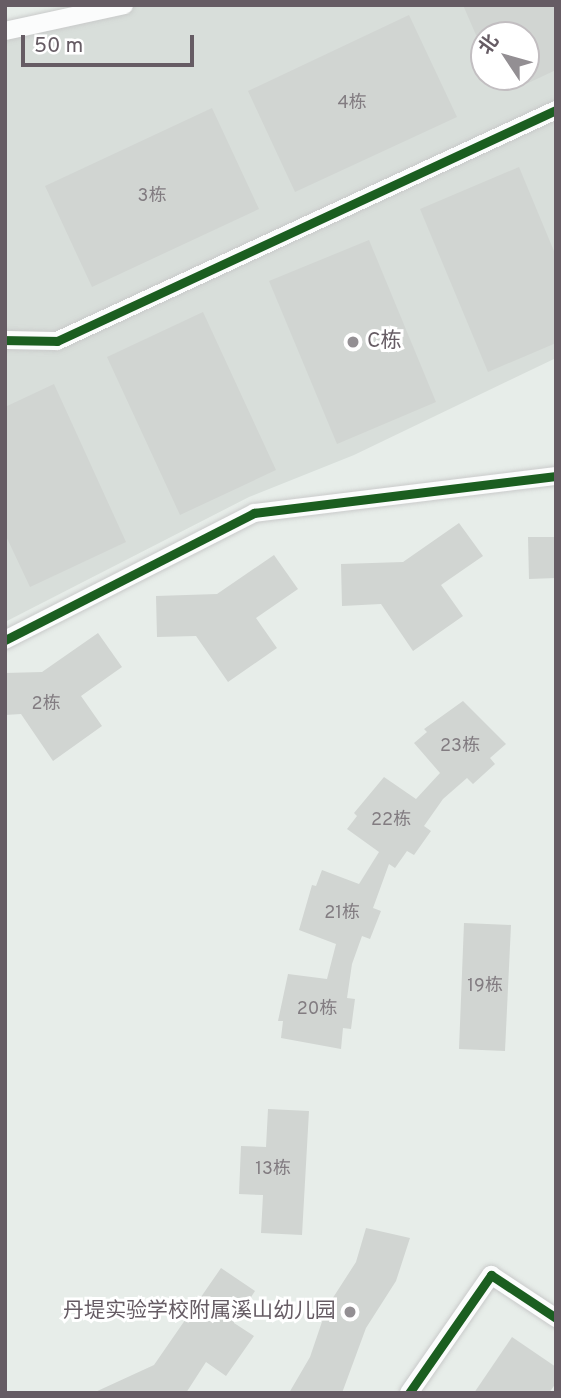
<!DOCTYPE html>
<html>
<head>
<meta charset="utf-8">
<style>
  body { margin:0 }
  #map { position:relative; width:561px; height:1398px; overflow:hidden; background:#e7ede9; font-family:Overpass,"Noto Sans SC",sans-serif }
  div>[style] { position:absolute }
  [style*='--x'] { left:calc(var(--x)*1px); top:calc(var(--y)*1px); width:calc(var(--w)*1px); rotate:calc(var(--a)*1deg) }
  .industrial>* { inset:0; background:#d8deda }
  .building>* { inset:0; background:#d1d5d2 }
  .roads { filter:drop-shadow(0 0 2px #c9caca) drop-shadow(0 0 2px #c9caca) }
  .street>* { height:18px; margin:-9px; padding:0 9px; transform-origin:9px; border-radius:9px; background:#fbfcfc }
  .cycleway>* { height:9px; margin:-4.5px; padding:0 4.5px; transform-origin:4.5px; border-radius:4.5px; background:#1b5e20 }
  .dots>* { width:19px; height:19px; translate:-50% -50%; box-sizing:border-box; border:4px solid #fff; border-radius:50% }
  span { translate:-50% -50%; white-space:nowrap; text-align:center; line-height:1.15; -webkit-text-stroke:6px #fff; paint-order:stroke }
  .number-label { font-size:18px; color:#827c81 }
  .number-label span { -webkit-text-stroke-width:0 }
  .poi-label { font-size:21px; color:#665c64 }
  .left { translate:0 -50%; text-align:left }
  .right { translate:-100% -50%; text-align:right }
  .frame { position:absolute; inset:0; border:7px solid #665c64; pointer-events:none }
  .north { position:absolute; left:470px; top:21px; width:70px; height:70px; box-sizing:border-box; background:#fff; border:2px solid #c2bec1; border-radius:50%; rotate:306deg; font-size:19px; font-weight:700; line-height:28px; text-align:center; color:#665c64 }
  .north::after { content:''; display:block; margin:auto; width:24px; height:32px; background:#938f93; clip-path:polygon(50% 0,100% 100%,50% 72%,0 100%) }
  .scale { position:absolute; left:21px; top:35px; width:173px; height:32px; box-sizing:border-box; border:4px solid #665c64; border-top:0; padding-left:9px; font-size:21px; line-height:24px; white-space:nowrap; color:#665c64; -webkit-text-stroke:5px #fff; paint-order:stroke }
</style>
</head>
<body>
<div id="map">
  <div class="industrial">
    <div style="clip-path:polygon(evenodd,119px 5px,556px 5px,556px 358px,354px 455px,249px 497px,5px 622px,5px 23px,119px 5px,484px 35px,526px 35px,526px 77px,484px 77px,484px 35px)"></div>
  </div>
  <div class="building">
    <div style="clip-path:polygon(463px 5px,556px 5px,556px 70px,526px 84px,526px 35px,476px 35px)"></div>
    <div style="clip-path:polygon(409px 15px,457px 117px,295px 192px,248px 91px)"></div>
    <div style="clip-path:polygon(212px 108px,259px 209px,92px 287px,45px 186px)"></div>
    <div style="clip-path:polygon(519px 167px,556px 256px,556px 343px,488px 372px,420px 209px)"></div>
    <div style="clip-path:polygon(369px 240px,436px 402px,337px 444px,269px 281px)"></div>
    <div style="clip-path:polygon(203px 312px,276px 470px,180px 515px,107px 357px)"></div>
    <div style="clip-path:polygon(54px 384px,126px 542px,30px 587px,5px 534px,5px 407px)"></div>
    <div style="clip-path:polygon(459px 523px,483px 556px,441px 585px,463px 616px,413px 651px,381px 604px,342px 606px,341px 564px,403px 562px)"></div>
    <div style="clip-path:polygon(528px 537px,556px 537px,556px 578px,529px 579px)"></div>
    <div style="clip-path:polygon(274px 555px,298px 589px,256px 618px,277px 648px,228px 682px,196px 636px,157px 637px,156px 596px,217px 594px)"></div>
    <div style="clip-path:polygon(98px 633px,122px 667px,81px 696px,102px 726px,53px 761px,21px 714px,5px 715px,5px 673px,42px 672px)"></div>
    <div style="clip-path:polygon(463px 701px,506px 744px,490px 758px,495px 764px,473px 784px,467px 778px,443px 799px,424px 826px,431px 831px,414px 855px,407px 851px,395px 868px,389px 864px,373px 908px,381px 911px,370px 939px,362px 936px,352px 964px,347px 998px,355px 999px,351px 1029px,343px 1028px,341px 1049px,281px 1038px,283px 1021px,278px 1021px,288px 974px,327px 979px,336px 944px,299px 930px,312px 885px,316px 886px,322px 870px,359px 884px,379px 852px,347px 829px,357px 816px,354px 813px,384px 777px,416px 799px,440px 773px,414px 743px,427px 732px,424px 729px)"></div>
    <div style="clip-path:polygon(464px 923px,511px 925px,505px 1051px,459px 1049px)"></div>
    <div style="clip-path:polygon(268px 1109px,309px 1111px,302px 1235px,261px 1233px,263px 1195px,239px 1194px,241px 1146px,266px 1147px)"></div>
    <div style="clip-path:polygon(366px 1228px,410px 1238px,396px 1281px,366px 1328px,342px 1393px,289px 1393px,310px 1357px,327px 1307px,356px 1262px)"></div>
    <div style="clip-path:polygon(221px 1268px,255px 1291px,234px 1323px,254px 1336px,226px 1376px,206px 1362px,186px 1393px,93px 1393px,154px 1365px)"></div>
    <div style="clip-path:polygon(512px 1337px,556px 1367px,556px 1383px,549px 1393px,474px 1393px)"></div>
  </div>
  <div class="roads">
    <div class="street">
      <div style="--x:5;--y:31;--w:122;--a:-12.3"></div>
      <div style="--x:5;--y:340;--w:52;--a:1.1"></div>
      <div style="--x:57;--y:341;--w:550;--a:-24.84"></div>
      <div style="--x:5;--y:640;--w:280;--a:-27"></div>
      <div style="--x:254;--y:513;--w:304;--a:-7"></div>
      <div style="--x:409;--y:1393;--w:144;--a:-55.2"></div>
      <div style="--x:491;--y:1275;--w:78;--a:33.5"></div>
    </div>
  </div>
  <div class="cycleway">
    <div style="--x:5;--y:340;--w:52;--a:1.1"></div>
    <div style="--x:57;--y:341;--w:550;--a:-24.84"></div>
    <div style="--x:5;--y:640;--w:280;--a:-27"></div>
    <div style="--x:254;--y:513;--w:304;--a:-7"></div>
    <div style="--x:409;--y:1393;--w:144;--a:-55.2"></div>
    <div style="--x:491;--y:1275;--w:78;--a:33.5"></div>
  </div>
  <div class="dots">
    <div style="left:353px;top:342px;background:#938f93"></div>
    <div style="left:350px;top:1312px;background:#938f93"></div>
  </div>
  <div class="number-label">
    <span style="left:352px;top:104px">4栋</span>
    <span style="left:152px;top:197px">3栋</span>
    <span style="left:46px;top:705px">2栋</span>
    <span style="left:460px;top:747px">23栋</span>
    <span style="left:391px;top:821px">22栋</span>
    <span style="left:342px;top:914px">21栋</span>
    <span style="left:485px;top:987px">19栋</span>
    <span style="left:317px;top:1010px">20栋</span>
    <span style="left:273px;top:1170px">13栋</span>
  </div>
  <div class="poi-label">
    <span class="left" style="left:367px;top:342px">C栋</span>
    <span class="right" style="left:336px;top:1312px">丹堤实验学校附属溪山幼儿园</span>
  </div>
  <div class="frame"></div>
  <div class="north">北</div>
  <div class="scale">50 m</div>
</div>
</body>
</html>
